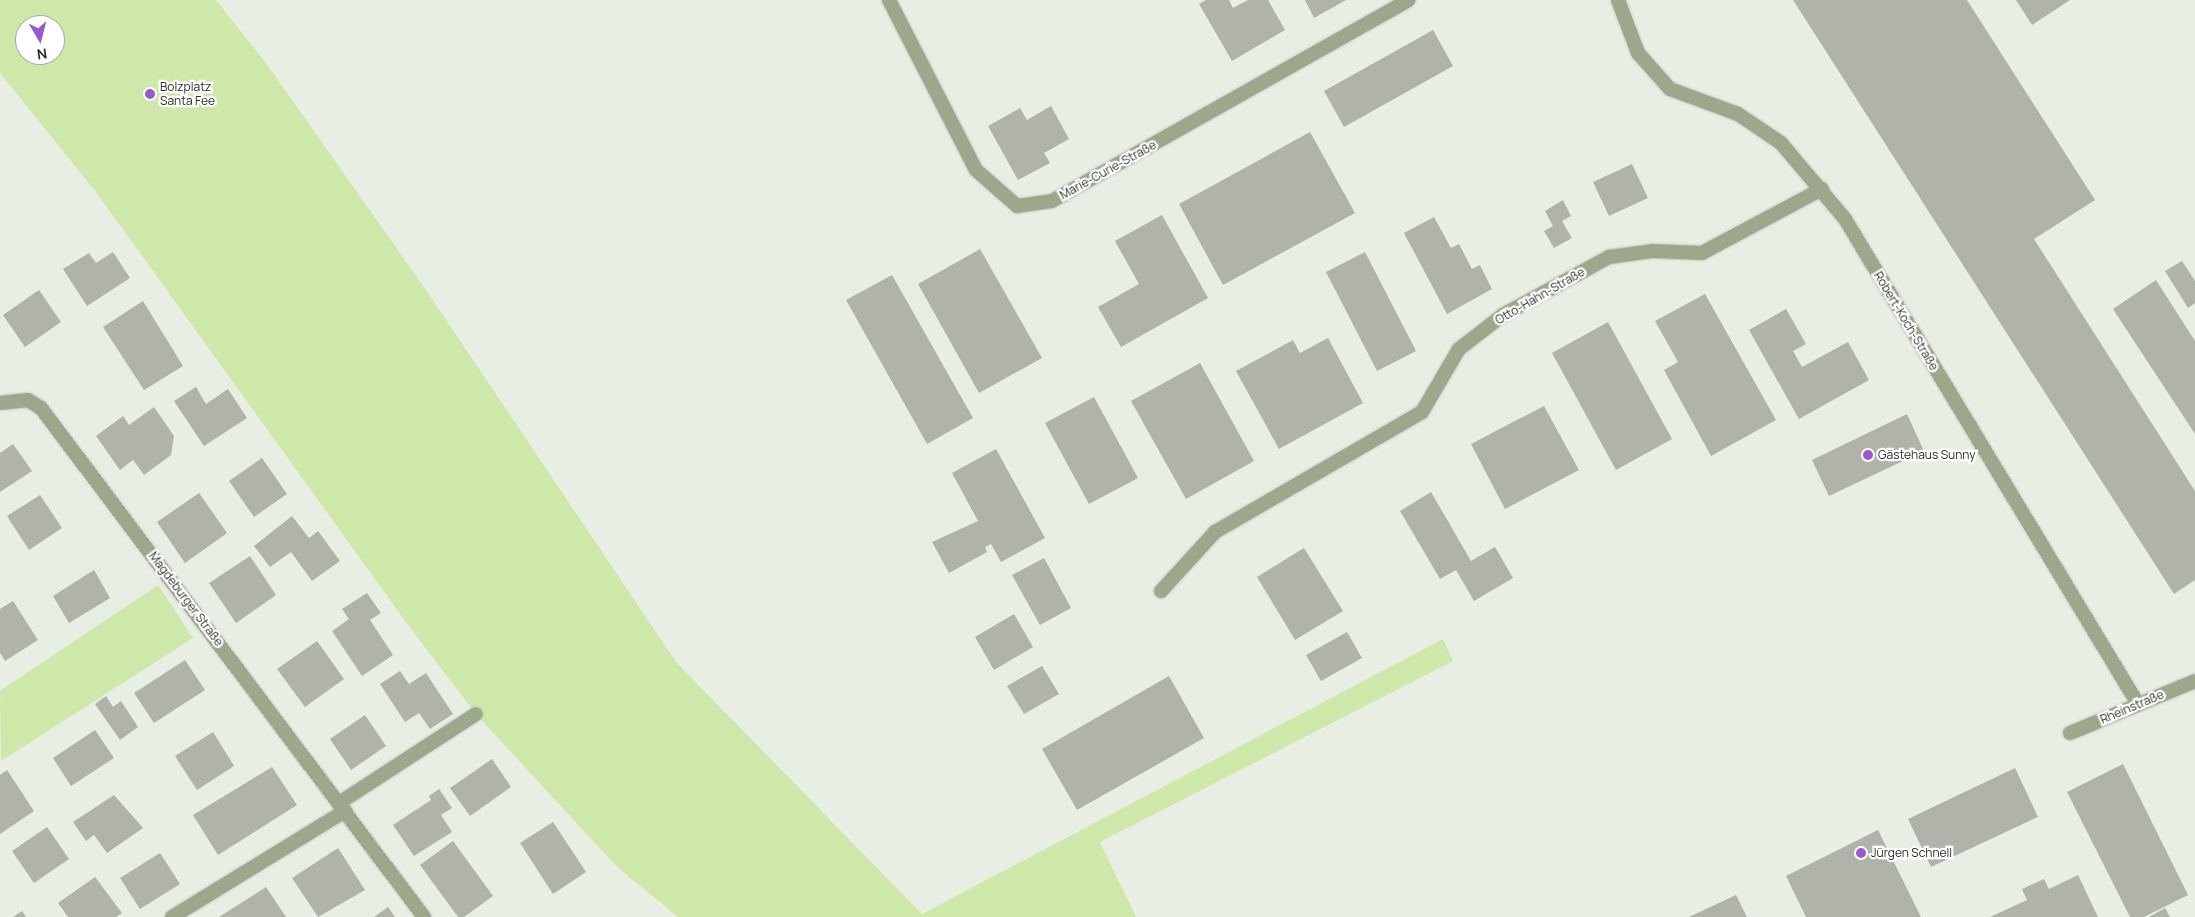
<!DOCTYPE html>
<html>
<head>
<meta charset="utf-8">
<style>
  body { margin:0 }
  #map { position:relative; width:2195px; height:917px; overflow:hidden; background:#e9eee4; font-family:Manrope,sans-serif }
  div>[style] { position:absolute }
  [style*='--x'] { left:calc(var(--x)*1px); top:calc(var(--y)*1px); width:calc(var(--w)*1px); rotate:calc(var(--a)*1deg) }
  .green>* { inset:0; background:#cee8aa }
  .building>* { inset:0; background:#afb3aa }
  .roads { filter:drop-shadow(0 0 1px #c7cbc2) drop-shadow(0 0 1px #c7cbc2) }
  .minor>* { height:14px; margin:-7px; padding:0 7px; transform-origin:7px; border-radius:7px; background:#9ca88c }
  .dots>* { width:14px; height:14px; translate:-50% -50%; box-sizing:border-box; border:2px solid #fff; border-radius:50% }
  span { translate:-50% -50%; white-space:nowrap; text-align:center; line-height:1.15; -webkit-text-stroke:4.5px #fff; paint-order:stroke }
  .poi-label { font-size:12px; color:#2a2c28 }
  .left { translate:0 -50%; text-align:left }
  .street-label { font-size:12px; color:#2a2c28 }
  .north { position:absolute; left:15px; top:15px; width:50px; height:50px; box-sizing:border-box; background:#fff; border:1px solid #aaaba9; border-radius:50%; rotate:172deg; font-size:14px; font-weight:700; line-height:20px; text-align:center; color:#2a2c28 }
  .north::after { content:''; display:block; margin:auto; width:18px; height:22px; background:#9859cf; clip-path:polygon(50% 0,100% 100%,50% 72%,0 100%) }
</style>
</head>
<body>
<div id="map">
  <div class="green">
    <div style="clip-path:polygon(evenodd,0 0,216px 0,266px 63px,426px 290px,676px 662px,922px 914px,1443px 639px,1453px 661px,1100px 842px,1136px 917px,678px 917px,617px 867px,476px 714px,411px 629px,96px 192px,0 73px,0 0,25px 25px,55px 25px,55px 55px,25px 55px,25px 25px)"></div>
    <div style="clip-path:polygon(158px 585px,193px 638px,1px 761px,0 691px)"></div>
  </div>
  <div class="building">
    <div style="clip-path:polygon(1206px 0,1229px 0,1233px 8px,1248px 0,1268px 0,1285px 30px,1232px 61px,1199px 4px)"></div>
    <div style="clip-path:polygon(1305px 0,1346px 0,1314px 18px)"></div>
    <div style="clip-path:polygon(1793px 0,1967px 0,2095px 200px,2034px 239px,2195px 491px,2195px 580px,2174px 594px)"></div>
    <div style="clip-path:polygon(2016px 0,2070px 0,2032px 25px)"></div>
    <div style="clip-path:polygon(1433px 30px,1453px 66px,1344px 127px,1324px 91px)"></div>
    <div style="clip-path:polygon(1051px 106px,1069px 139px,1044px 153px,1050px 163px,1018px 180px,988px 126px,1020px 108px,1027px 120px)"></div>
    <div style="clip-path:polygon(1310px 132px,1355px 213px,1223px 285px,1179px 204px)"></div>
    <div style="clip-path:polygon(1632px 164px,1648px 198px,1609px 216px,1593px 182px)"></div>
    <div style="clip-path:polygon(1563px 200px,1571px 216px,1562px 221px,1572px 238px,1554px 248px,1544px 231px,1553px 226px,1545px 211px)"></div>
    <div style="clip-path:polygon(1162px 215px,1208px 298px,1121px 347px,1098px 307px,1139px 284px,1115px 241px)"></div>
    <div style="clip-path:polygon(1434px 217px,1451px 248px,1459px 244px,1472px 269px,1480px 265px,1492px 289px,1447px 314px,1404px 233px)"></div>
    <div style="clip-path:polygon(980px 249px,1042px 358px,979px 393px,918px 284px)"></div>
    <div style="clip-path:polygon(113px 252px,130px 278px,87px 306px,63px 269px,89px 253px,96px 263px)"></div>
    <div style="clip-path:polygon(1365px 252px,1416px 351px,1377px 371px,1326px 272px)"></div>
    <div style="clip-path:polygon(2182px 261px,2195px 281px,2195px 303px,2188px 308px,2165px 271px)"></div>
    <div style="clip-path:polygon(892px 275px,973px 418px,927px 444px,846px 300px)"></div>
    <div style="clip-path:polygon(2156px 280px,2195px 341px,2195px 434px,2113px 309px)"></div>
    <div style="clip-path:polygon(39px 290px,61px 322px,25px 347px,3px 315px)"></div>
    <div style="clip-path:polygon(1705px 294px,1776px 420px,1711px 456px,1664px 370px,1678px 362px,1655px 321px)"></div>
    <div style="clip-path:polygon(143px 301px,183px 366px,144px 390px,103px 327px)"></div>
    <div style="clip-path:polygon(1786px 309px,1806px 344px,1793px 351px,1802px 367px,1848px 342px,1869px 380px,1799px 419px,1749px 330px)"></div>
    <div style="clip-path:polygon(1608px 322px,1672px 439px,1616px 470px,1552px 353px)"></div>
    <div style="clip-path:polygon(1328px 338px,1363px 403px,1279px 449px,1236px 371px,1293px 340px,1300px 353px)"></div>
    <div style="clip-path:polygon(1200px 363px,1254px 461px,1186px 499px,1131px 401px)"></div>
    <div style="clip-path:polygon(196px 387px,206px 404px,228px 389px,247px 418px,204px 446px,174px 401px)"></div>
    <div style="clip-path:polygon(1094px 397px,1138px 478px,1089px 504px,1045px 423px)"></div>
    <div style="clip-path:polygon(1544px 406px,1579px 470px,1505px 509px,1471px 444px)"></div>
    <div style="clip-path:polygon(154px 407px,174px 436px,171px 455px,144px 475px,133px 460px,120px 470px,96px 436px,123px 416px,129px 425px)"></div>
    <div style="clip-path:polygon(1907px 414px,1924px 451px,1829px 496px,1812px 460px)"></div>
    <div style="clip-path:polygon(13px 444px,32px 471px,0 492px,0 453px)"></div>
    <div style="clip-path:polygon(996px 449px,1045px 538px,1001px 562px,991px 544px,985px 547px,987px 552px,949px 573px,932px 542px,978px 521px,952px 473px)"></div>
    <div style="clip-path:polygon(262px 458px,287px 494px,254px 517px,229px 481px)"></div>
    <div style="clip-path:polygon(1431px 492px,1471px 561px,1495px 547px,1513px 578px,1474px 601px,1456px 570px,1440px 579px,1400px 511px)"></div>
    <div style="clip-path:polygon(199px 493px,227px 533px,185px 563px,157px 522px)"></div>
    <div style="clip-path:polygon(40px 495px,62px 528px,29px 550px,7px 516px)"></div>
    <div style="clip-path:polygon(292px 516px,309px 538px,318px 531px,340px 561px,312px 581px,291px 552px,270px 567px,254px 546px)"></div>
    <div style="clip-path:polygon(1304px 548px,1343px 611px,1295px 640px,1257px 577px)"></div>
    <div style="clip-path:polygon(250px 556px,276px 595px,236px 623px,209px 583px)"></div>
    <div style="clip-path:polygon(1044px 558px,1071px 608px,1040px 625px,1012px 575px)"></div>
    <div style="clip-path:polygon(94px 570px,110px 598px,69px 623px,53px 596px)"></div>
    <div style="clip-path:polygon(367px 593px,381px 613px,370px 620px,393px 655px,362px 676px,332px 631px,349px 619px,342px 609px)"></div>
    <div style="clip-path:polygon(13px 601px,38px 640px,5px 661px,0 653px,0 609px)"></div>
    <div style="clip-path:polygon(1014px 614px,1033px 647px,994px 670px,975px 637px)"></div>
    <div style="clip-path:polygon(1347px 632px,1362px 658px,1321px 681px,1306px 655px)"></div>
    <div style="clip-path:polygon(317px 641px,344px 679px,305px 707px,277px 669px)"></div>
    <div style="clip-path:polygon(185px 660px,205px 690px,154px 723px,134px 693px)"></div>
    <div style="clip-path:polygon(1042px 666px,1059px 694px,1024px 714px,1007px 686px)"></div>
    <div style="clip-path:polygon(400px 671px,409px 684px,426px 673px,453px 714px,430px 729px,419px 713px,405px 722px,380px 684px)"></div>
    <div style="clip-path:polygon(1169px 676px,1204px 738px,1077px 810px,1042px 749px)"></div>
    <div style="clip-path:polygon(106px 696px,113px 707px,121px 701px,138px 727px,120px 740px,95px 704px)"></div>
    <div style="clip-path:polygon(365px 715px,386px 746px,351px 770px,330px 739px)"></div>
    <div style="clip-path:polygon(95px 730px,114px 758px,71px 786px,53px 758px)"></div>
    <div style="clip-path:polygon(213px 732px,234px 766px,197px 790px,175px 756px)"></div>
    <div style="clip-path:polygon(492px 759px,511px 787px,470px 816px,450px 788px)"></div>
    <div style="clip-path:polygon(2123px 764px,2188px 895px,2144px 917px,2130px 917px,2067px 792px)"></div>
    <div style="clip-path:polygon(272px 767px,297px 805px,218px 855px,193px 815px)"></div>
    <div style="clip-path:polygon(2015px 768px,2038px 817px,1931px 867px,1908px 819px)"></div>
    <div style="clip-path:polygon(7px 770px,34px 811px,0 834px,0 775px)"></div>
    <div style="clip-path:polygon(439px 789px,452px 808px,441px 815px,452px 832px,414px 856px,393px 825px,431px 800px,429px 796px)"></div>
    <div style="clip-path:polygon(114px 795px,143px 828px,107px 853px,94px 835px,86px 841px,73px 822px)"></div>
    <div style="clip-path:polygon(553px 822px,586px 872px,553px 894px,520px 843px)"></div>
    <div style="clip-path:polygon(47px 827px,69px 859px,34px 883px,12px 851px)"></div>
    <div style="clip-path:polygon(1878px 830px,1921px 917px,1806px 917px,1786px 876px)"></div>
    <div style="clip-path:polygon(453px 841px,493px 896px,464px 917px,458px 917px,420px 865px)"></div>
    <div style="clip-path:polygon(338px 848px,365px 890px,318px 917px,292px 878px)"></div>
    <div style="clip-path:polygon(160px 853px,180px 884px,140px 909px,120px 878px)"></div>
    <div style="clip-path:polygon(2078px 875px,2098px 917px,1990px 917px,2027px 900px,2022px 889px,2044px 879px,2049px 889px)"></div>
    <div style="clip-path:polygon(95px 877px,122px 913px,116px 917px,68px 917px,58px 903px)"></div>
    <div style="clip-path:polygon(266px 887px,286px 917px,219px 917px)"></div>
    <div style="clip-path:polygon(1736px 895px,1747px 917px,1689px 917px)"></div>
    <div style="clip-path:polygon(388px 907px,395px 917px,374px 917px)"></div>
    <div style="clip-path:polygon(2165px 908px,2170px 917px,2149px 917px)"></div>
    <div style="clip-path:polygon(22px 911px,26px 917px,13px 917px)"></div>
  </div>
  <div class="roads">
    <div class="minor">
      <div style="--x:889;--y:0;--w:191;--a:62.9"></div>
      <div style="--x:976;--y:170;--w:55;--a:41.3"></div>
      <div style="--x:1017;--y:206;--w:35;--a:-8"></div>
      <div style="--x:1052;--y:201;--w:409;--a:-29.4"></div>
      <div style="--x:1618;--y:0;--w:57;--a:69.3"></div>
      <div style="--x:1638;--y:53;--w:48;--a:48.4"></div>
      <div style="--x:1670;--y:89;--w:72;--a:20.2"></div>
      <div style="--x:1738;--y:114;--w:52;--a:34"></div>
      <div style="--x:1781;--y:143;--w:99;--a:49.9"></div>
      <div style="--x:1845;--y:219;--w:567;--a:58.86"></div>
      <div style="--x:0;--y:403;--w:28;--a:-6"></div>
      <div style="--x:28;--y:400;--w:15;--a:32"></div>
      <div style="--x:41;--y:408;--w:637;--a:53.04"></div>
      <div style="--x:1161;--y:591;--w:80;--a:-47.5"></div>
      <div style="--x:1215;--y:532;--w:239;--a:-30.1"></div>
      <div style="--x:1422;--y:412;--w:73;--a:-59.6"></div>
      <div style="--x:1459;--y:349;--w:56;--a:-37.7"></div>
      <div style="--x:1503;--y:315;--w:121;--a:-28.7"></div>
      <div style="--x:1609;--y:257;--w:43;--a:-7.9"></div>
      <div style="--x:1652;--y:251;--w:50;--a:2.3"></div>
      <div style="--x:1702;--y:253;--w:136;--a:-28.1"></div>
      <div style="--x:2070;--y:733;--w:135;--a:-22.6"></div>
      <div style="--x:339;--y:803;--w:163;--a:-33"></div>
      <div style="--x:172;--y:917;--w:203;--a:-31.5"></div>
    </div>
  </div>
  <div class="dots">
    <div style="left:150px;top:94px;background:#9859cf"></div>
    <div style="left:1868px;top:455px;background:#9859cf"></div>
    <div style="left:1861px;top:853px;background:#9859cf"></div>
  </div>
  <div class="poi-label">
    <span class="left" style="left:160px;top:94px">Bolzplatz<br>Santa Fee</span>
    <span class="left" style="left:1878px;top:455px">Gästehaus Sunny</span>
    <span class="left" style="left:1871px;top:853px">Jürgen Schnell</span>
  </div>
  <div class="street-label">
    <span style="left:1108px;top:170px;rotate:-29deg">Marie-Curie-Straße</span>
    <span style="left:1540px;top:296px;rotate:-30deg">Otto-Hahn-Straße</span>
    <span style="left:1906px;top:321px;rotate:59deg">Robert-Koch-Straße</span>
    <span style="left:186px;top:599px;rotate:53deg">Magdeburger Straße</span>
    <span style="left:2132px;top:707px;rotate:-23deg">Rheinstraße</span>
  </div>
  <div class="north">N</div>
</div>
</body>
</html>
